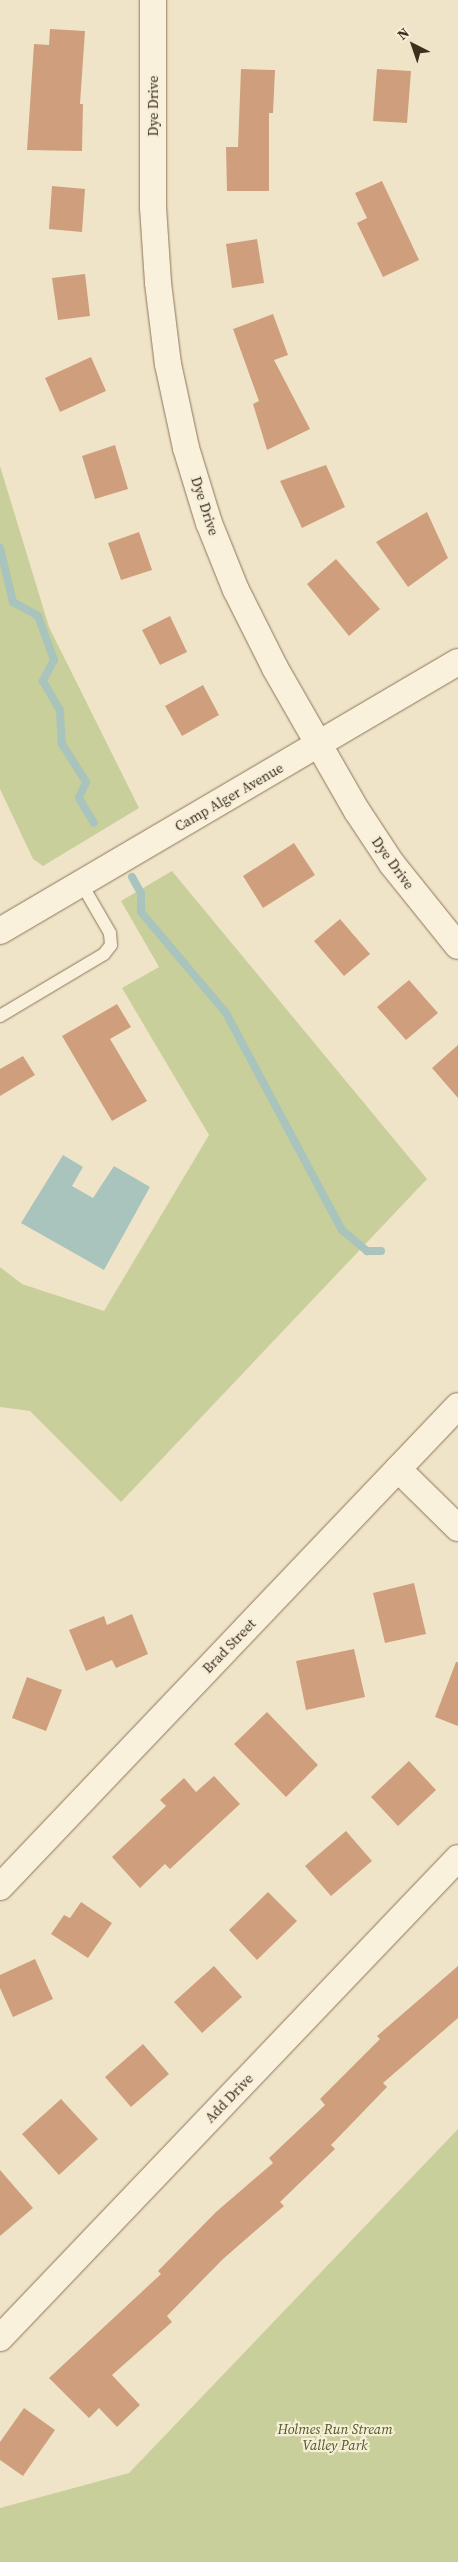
<!DOCTYPE html>
<html>
<head>
<meta charset="utf-8">
<style>
  body { margin:0 }
  #map { position:relative; width:458px; height:2562px; overflow:hidden; background:#f0e4c8; font-family:"Source Serif 4",serif }
  div>[style] { position:absolute }
  [style*='--x'] { left:calc(var(--x)*1px); top:calc(var(--y)*1px); width:calc(var(--w)*1px); rotate:calc(var(--a)*1deg) }
  .green>* { inset:0; background:#c9cf9b }
  .water>* { inset:0; background:#a9c4bc }
  .stream>* { height:8px; margin:-4px; padding:0 4px; transform-origin:4px; border-radius:4px; background:#a9c4bc }
  .building>* { inset:0; background:#cf9f7d }
  .roads { filter:drop-shadow(0 0 1px #8d765c) drop-shadow(0 0 1px #8d765c) }
  .lane>* { height:12px; margin:-6px; padding:0 6px; transform-origin:6px; border-radius:6px; background:#faf1dc }
  .street>* { height:26px; margin:-13px; padding:0 13px; transform-origin:13px; border-radius:13px; background:#faf1dc }
  span { translate:-50% -50%; white-space:nowrap; text-align:center; line-height:1.15; -webkit-text-stroke:4.5px #f7eed8; paint-order:stroke }
  .street-label { font-size:14px; color:#3d2e20 }
  .park-label { font-size:14px; color:#4d5a26; font-style:italic }
  .north { position:absolute; left:388px; top:20px; width:50px; height:50px; -webkit-text-stroke:4px #f7eed8; paint-order:stroke; rotate:319deg; font-size:14px; font-weight:700; line-height:20px; text-align:center; color:#3d2e20 }
  .north::after { content:''; display:block; margin:auto; width:18px; height:22px; background:#3d2e20; clip-path:polygon(50% 0,100% 100%,50% 72%,0 100%) }
</style>
</head>
<body>
<div id="map">
  <div class="green">
    <div style="clip-path:polygon(0 466px,49px 627px,139px 808px,43px 866px,33px 859px,0 789px)"></div>
    <div style="clip-path:polygon(172px 871px,427px 1179px,121px 1502px,30px 1411px,0 1407px,0 1267px,22px 1284px,104px 1311px,209px 1135px,122px 988px,159px 967px,121px 901px)"></div>
    <div style="clip-path:polygon(458px 2129px,458px 2562px,0 2562px,0 2508px,129px 2473px)"></div>
  </div>
  <div class="water">
    <div style="clip-path:polygon(63px 1155px,83px 1167px,72px 1186px,93px 1198px,114px 1166px,150px 1187px,104px 1270px,21px 1223px)"></div>
  </div>
  <div class="stream">
    <div style="--x:0;--y:548;--w:56;--a:76.5"></div>
    <div style="--x:13;--y:602;--w:29;--a:29"></div>
    <div style="--x:38;--y:616;--w:47;--a:70"></div>
    <div style="--x:54;--y:660;--w:24;--a:118"></div>
    <div style="--x:43;--y:681;--w:34;--a:60"></div>
    <div style="--x:60;--y:711;--w:33;--a:87"></div>
    <div style="--x:62;--y:744;--w:45;--a:57.7"></div>
    <div style="--x:86;--y:782;--w:17;--a:114"></div>
    <div style="--x:79;--y:798;--w:29;--a:59"></div>
    <div style="--x:132;--y:877;--w:18;--a:61"></div>
    <div style="--x:141;--y:893;--w:19;--a:90"></div>
    <div style="--x:141;--y:912;--w:132;--a:49.9"></div>
    <div style="--x:226;--y:1013;--w:246;--a:61.9"></div>
    <div style="--x:342;--y:1230;--w:33;--a:40"></div>
    <div style="--x:367;--y:1251;--w:14;--a:0"></div>
  </div>
  <div class="building">
    <div style="clip-path:polygon(50px 29px,85px 31px,80px 104px,83px 104px,82px 151px,27px 150px,34px 44px,49px 45px)"></div>
    <div style="clip-path:polygon(241px 69px,275px 70px,273px 113px,269px 113px,269px 191px,227px 191px,226px 147px,238px 147px)"></div>
    <div style="clip-path:polygon(377px 69px,411px 71px,407px 123px,373px 121px)"></div>
    <div style="clip-path:polygon(382px 181px,419px 260px,383px 277px,357px 223px,367px 218px,355px 193px)"></div>
    <div style="clip-path:polygon(52px 186px,85px 189px,82px 232px,49px 229px)"></div>
    <div style="clip-path:polygon(257px 239px,264px 283px,232px 288px,226px 244px)"></div>
    <div style="clip-path:polygon(85px 274px,90px 316px,58px 320px,52px 278px)"></div>
    <div style="clip-path:polygon(273px 314px,288px 355px,274px 360px,310px 429px,267px 450px,253px 404px,259px 401px,233px 329px)"></div>
    <div style="clip-path:polygon(91px 357px,106px 391px,60px 412px,45px 378px)"></div>
    <div style="clip-path:polygon(115px 445px,128px 489px,95px 499px,82px 456px)"></div>
    <div style="clip-path:polygon(326px 465px,345px 507px,302px 528px,280px 481px)"></div>
    <div style="clip-path:polygon(427px 512px,448px 558px,408px 587px,376px 542px)"></div>
    <div style="clip-path:polygon(139px 532px,152px 570px,121px 580px,108px 543px)"></div>
    <div style="clip-path:polygon(336px 559px,380px 609px,349px 636px,307px 584px)"></div>
    <div style="clip-path:polygon(170px 616px,187px 652px,160px 665px,142px 630px)"></div>
    <div style="clip-path:polygon(203px 685px,219px 715px,182px 736px,165px 706px)"></div>
    <div style="clip-path:polygon(294px 843px,315px 875px,263px 908px,243px 876px)"></div>
    <div style="clip-path:polygon(340px 919px,370px 954px,344px 976px,314px 941px)"></div>
    <div style="clip-path:polygon(409px 980px,438px 1013px,406px 1040px,377px 1007px)"></div>
    <div style="clip-path:polygon(117px 1004px,131px 1027px,110px 1039px,147px 1101px,112px 1121px,62px 1036px)"></div>
    <div style="clip-path:polygon(458px 1045px,458px 1098px,432px 1068px)"></div>
    <div style="clip-path:polygon(23px 1056px,35px 1075px,0 1096px,0 1069px)"></div>
    <div style="clip-path:polygon(414px 1583px,426px 1634px,385px 1643px,373px 1593px)"></div>
    <div style="clip-path:polygon(132px 1614px,148px 1654px,116px 1668px,112px 1660px,86px 1671px,69px 1630px,104px 1616px,107px 1625px)"></div>
    <div style="clip-path:polygon(354px 1649px,365px 1697px,306px 1710px,296px 1661px)"></div>
    <div style="clip-path:polygon(456px 1662px,458px 1662px,458px 1726px,435px 1717px)"></div>
    <div style="clip-path:polygon(27px 1677px,62px 1690px,46px 1731px,12px 1718px)"></div>
    <div style="clip-path:polygon(267px 1712px,318px 1765px,286px 1797px,234px 1744px)"></div>
    <div style="clip-path:polygon(409px 1761px,436px 1790px,398px 1826px,371px 1797px)"></div>
    <div style="clip-path:polygon(214px 1776px,240px 1804px,170px 1869px,165px 1864px,140px 1888px,112px 1857px,166px 1806px,160px 1800px,184px 1778px,196px 1792px)"></div>
    <div style="clip-path:polygon(346px 1831px,372px 1861px,331px 1896px,305px 1866px)"></div>
    <div style="clip-path:polygon(268px 1892px,297px 1921px,257px 1960px,229px 1930px)"></div>
    <div style="clip-path:polygon(81px 1902px,112px 1923px,88px 1958px,51px 1934px,64px 1915px,70px 1918px)"></div>
    <div style="clip-path:polygon(35px 1959px,53px 1999px,13px 2017px,0 1988px,0 1975px)"></div>
    <div style="clip-path:polygon(214px 1966px,242px 1997px,202px 2033px,174px 2002px)"></div>
    <div style="clip-path:polygon(458px 1966px,458px 2018px,383px 2083px,387px 2087px,331px 2145px,335px 2149px,280px 2202px,284px 2206px,223px 2259px,167px 2316px,172px 2322px,112px 2375px,140px 2405px,117px 2427px,99px 2408px,89px 2418px,49px 2378px,161px 2274px,158px 2271px,216px 2212px,273px 2163px,269px 2158px,325px 2105px,320px 2099px,380px 2039px,377px 2036px)"></div>
    <div style="clip-path:polygon(143px 2044px,169px 2074px,131px 2107px,105px 2077px)"></div>
    <div style="clip-path:polygon(61px 2099px,98px 2139px,59px 2175px,22px 2134px)"></div>
    <div style="clip-path:polygon(0 2170px,33px 2208px,0 2236px)"></div>
    <div style="clip-path:polygon(24px 2408px,55px 2430px,23px 2476px,0 2460px,0 2442px)"></div>
  </div>
  <div class="roads">
    <div class="lane">
      <div style="--x:0;--y:1016;--w:121;--a:-30.8"></div>
      <div style="--x:104;--y:954;--w:11;--a:-52"></div>
      <div style="--x:111;--y:945;--w:12;--a:-95"></div>
      <div style="--x:110;--y:933;--w:58;--a:-120.1"></div>
    </div>
    <div class="street">
      <div style="--x:153;--y:0;--w:207;--a:90"></div>
      <div style="--x:153;--y:207;--w:76;--a:86.2"></div>
      <div style="--x:158;--y:283;--w:82;--a:83"></div>
      <div style="--x:168;--y:364;--w:86;--a:77.9"></div>
      <div style="--x:186;--y:448;--w:78;--a:73"></div>
      <div style="--x:209;--y:523;--w:72;--a:68.1"></div>
      <div style="--x:236;--y:590;--w:87;--a:63.4"></div>
      <div style="--x:275;--y:668;--w:165;--a:60.2"></div>
      <div style="--x:357;--y:811;--w:64;--a:56.6"></div>
      <div style="--x:392;--y:864;--w:105;--a:51.2"></div>
      <div style="--x:0;--y:931;--w:531;--a:-30.43"></div>
      <div style="--x:398;--y:1469;--w:84;--a:44.5"></div>
      <div style="--x:0;--y:1887;--w:664;--a:-46.4"></div>
      <div style="--x:0;--y:2338;--w:663;--a:-46.34"></div>
    </div>
  </div>
  <div class="street-label">
    <span style="left:153px;top:106px;rotate:-90deg">Dye Drive</span>
    <span style="left:205px;top:506px;rotate:72deg">Dye Drive</span>
    <span style="left:229px;top:797px;rotate:-30deg">Camp Alger Avenue</span>
    <span style="left:393px;top:863px;rotate:54deg">Dye Drive</span>
    <span style="left:229px;top:1646px;rotate:-46deg">Brad Street</span>
    <span style="left:229px;top:2098px;rotate:-46deg">Add Drive</span>
  </div>
  <div class="park-label">
    <span style="left:335px;top:2437px">Holmes Run Stream<br>Valley Park</span>
  </div>
  <div class="north">N</div>
</div>
</body>
</html>
